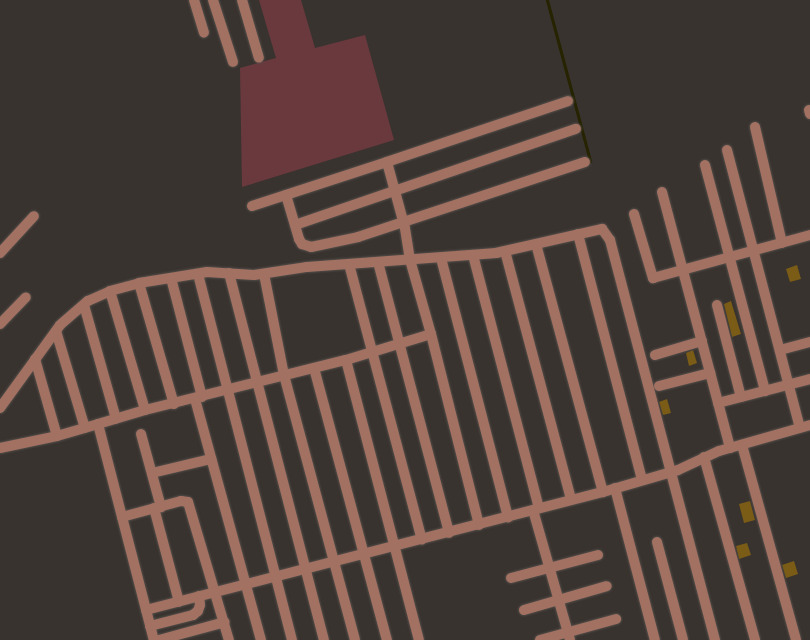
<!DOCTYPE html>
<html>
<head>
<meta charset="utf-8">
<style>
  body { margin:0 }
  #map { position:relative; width:810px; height:640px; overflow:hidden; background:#39332f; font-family:"Fira Sans",sans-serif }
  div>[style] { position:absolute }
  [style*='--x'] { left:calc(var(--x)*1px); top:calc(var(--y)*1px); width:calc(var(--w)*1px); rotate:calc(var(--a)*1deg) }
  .green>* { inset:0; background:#6a393e }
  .stream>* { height:3px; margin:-1.5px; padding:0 1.5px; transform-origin:1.5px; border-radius:1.5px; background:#252300 }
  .building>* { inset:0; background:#7b5c17 }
  .roads { filter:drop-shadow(0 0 1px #554f4b) drop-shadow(0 0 1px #554f4b) }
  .minor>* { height:10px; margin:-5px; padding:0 5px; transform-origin:5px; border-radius:5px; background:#a37162 }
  span { translate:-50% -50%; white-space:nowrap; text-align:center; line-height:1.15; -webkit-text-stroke:3px #1e1b19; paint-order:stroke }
</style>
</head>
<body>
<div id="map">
  <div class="green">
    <div style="clip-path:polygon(259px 0,301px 0,315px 48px,365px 35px,394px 140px,242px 187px,240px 68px,276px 58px)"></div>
  </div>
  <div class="stream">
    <div style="--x:547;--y:0;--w:167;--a:75"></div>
  </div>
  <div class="building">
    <div style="clip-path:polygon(797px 265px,801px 279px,790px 282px,786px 269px)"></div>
    <div style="clip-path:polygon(731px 301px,741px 334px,732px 337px,724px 304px)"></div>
    <div style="clip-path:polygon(693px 350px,697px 363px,689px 366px,686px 353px)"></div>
    <div style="clip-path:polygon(667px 399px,671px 413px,663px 415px,659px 402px)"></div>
    <div style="clip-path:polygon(750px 501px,755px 520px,744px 523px,739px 504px)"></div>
    <div style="clip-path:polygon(747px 543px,751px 555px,739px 559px,736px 546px)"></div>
    <div style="clip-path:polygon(794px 561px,798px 574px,786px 578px,782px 565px)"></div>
  </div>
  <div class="roads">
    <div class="minor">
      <div style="--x:194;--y:0;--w:34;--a:73"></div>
      <div style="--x:213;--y:0;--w:65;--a:72.1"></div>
      <div style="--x:242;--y:0;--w:60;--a:73.7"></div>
      <div style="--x:809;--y:110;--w:4;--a:76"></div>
      <div style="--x:755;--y:127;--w:119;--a:76.9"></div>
      <div style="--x:727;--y:150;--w:287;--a:75.3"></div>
      <div style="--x:705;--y:165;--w:234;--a:75.1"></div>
      <div style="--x:662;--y:192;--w:265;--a:75.1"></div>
      <div style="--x:286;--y:195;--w:46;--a:73.5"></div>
      <div style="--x:299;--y:239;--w:6;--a:59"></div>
      <div style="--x:302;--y:244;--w:9;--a:18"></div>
      <div style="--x:311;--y:247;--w:48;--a:-12"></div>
      <div style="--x:358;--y:237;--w:239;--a:-18.3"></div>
      <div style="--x:252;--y:206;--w:142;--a:-18.1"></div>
      <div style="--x:634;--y:214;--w:67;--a:73.5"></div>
      <div style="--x:653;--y:278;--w:163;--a:-15.3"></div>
      <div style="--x:295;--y:225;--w:297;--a:-18.9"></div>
      <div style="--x:578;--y:234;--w:254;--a:75.4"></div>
      <div style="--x:536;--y:244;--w:257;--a:74.9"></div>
      <div style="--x:505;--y:251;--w:257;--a:75.1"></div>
      <div style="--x:0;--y:253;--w:50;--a:-47.4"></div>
      <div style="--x:473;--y:255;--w:261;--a:75.4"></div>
      <div style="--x:441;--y:258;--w:268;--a:75.5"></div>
      <div style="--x:378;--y:262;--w:280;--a:75.3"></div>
      <div style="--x:349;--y:264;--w:285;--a:75.2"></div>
      <div style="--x:229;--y:273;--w:379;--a:75.5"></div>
      <div style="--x:198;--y:274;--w:378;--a:75.6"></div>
      <div style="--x:264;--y:274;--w:103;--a:78.8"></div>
      <div style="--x:284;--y:375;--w:274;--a:75"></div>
      <div style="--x:171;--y:278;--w:123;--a:75.4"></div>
      <div style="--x:139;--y:283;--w:126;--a:73.9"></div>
      <div style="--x:110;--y:291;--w:124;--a:73.6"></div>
      <div style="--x:84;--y:305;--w:118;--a:74.3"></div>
      <div style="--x:717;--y:305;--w:95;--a:75.4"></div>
      <div style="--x:0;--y:324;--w:37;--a:-46"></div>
      <div style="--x:56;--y:331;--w:101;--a:73.4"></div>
      <div style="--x:780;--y:350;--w:31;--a:-15"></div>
      <div style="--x:655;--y:355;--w:49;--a:-16.6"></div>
      <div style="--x:35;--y:359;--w:80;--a:74.1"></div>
      <div style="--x:346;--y:360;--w:289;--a:75.4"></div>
      <div style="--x:314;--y:368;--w:282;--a:75"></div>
      <div style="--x:659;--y:386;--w:53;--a:-14.3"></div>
      <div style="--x:195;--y:399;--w:250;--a:74.7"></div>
      <div style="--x:718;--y:403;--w:95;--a:-14.6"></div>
      <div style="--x:0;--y:408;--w:102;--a:-54.1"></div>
      <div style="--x:60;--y:325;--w:37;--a:-41"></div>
      <div style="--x:88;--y:301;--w:24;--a:-24"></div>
      <div style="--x:110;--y:291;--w:30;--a:-15"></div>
      <div style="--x:139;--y:283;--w:69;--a:-9.2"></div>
      <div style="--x:207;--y:272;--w:47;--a:3.7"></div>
      <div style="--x:254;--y:275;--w:54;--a:-8.6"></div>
      <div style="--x:307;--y:267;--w:190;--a:-4.2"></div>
      <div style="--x:496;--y:253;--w:109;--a:-12.8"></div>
      <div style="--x:602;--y:229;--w:14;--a:54"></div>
      <div style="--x:610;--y:240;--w:414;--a:75.3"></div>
      <div style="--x:98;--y:424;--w:49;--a:-16.6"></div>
      <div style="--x:145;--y:410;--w:207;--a:-14"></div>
      <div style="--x:346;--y:360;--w:89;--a:-17"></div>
      <div style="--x:141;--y:434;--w:76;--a:74.7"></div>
      <div style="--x:742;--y:445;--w:202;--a:74.5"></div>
      <div style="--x:0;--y:448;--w:58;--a:-11.9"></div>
      <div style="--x:57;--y:436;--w:43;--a:-16.3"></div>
      <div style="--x:98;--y:424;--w:223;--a:75.5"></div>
      <div style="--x:704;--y:457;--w:190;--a:74.4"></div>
      <div style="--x:152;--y:473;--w:61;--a:-13.3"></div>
      <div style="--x:615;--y:488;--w:157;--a:75.3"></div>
      <div style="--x:154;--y:508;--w:97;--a:75.1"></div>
      <div style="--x:533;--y:510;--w:135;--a:74.1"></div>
      <div style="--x:122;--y:517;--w:61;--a:-15.2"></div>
      <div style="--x:181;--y:501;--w:7;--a:8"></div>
      <div style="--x:188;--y:502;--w:144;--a:73.5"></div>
      <div style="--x:479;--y:525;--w:197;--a:-104.1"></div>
      <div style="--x:431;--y:334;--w:77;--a:-105.8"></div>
      <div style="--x:410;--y:260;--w:32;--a:-99"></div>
      <div style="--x:405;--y:228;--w:68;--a:-105.3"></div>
      <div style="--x:387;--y:162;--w:191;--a:-18.6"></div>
      <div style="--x:657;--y:542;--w:101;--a:75.1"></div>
      <div style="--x:511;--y:578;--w:90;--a:-14.8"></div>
      <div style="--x:146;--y:610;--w:472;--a:-14.5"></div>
      <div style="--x:603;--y:492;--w:78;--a:-16.3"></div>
      <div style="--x:678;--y:470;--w:45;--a:-24.9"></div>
      <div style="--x:719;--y:451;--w:95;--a:-15.9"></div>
      <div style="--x:524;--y:610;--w:86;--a:-16.1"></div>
      <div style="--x:150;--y:626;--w:44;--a:-14.3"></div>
      <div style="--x:193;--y:615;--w:6;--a:-39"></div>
      <div style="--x:198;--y:611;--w:6;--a:-72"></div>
      <div style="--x:200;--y:605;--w:9;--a:-96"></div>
      <div style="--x:159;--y:640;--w:68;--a:-15.3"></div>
      <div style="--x:540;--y:640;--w:79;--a:-15.4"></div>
    </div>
  </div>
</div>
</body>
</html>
